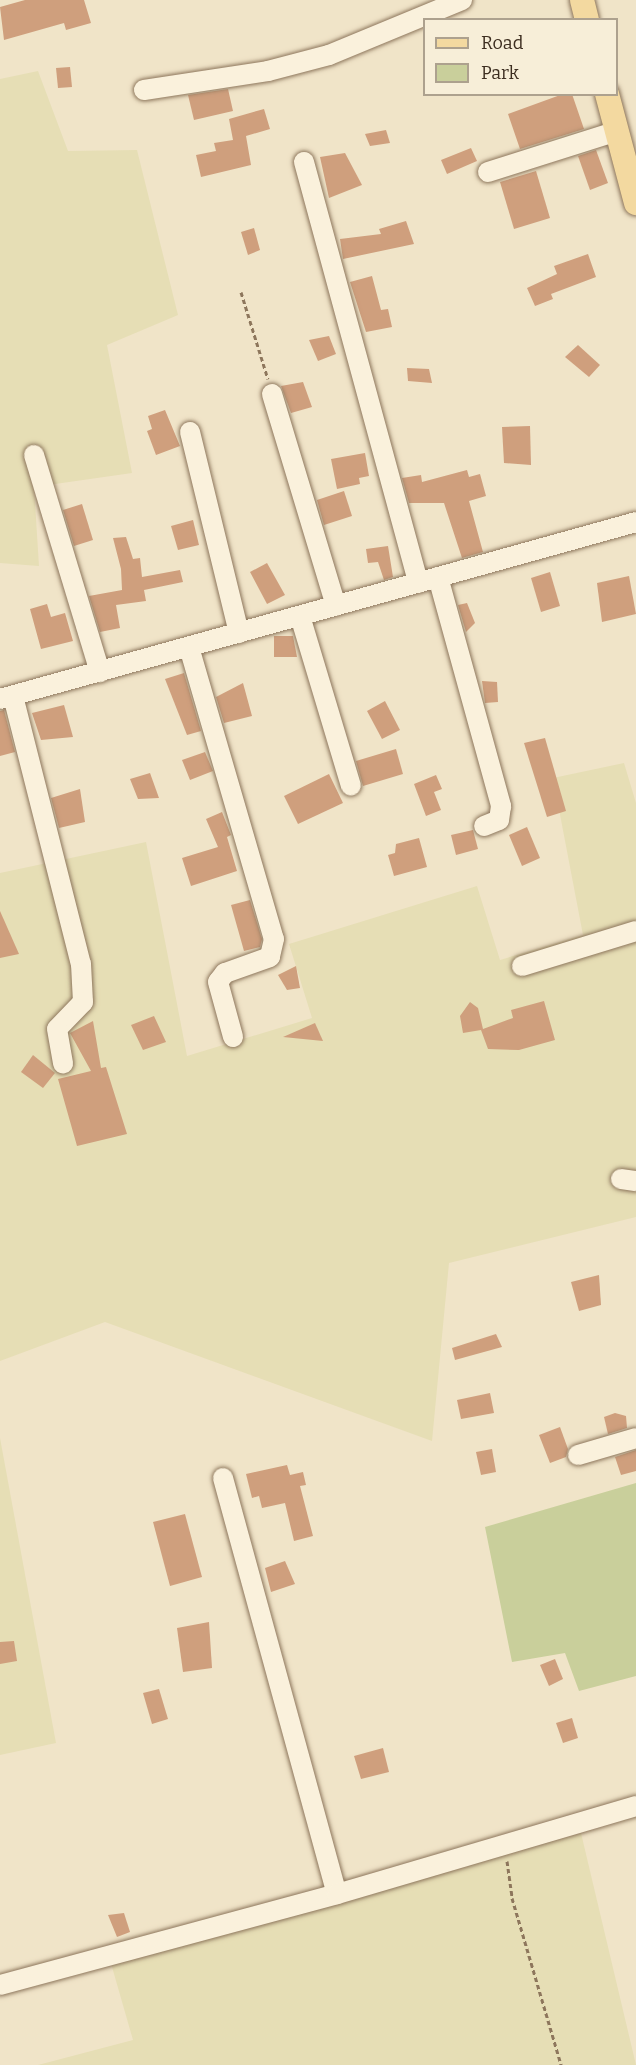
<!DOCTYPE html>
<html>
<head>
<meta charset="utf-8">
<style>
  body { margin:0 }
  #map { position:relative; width:636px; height:2065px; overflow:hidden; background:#f0e4c8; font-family:Bitter,serif }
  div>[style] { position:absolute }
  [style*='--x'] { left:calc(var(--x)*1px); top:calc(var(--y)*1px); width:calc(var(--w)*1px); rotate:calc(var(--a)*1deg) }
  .farmland>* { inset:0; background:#e6deb5 }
  .green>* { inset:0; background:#c9cf9b }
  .building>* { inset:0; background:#cf9f7d }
  .path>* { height:3px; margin-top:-1.5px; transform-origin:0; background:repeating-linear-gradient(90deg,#8d765c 0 4.5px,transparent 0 7.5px) }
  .roads { filter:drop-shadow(0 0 2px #8d765c) drop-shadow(0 0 2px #8d765c) }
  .minor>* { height:20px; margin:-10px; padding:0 10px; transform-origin:10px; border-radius:10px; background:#faf1dc }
  .major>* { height:24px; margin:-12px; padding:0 12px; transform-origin:12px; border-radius:12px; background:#f3d9a0 }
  span { translate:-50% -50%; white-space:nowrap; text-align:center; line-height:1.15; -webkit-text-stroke:4.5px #f7eed8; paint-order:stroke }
  .legend { position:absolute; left:423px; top:18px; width:195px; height:78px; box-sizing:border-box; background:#f7eed8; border:2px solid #ada18e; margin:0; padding:8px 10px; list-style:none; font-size:18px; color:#3d2e20 }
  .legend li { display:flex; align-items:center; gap:12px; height:30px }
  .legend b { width:30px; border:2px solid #ada18e }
</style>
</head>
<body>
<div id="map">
  <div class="farmland">
    <div style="clip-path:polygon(38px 71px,68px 151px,137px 150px,178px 315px,107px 345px,132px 473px,34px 487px,39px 566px,0 563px,0 79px)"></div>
    <div style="clip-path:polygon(624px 763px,636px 803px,636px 1217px,449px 1263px,432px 1441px,105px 1322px,0 1361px,0 873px,146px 842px,187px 1056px,312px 1018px,289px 944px,477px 886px,500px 960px,583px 935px,553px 778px)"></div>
    <div style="clip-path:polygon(0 1438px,56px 1743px,0 1755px)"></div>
    <div style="clip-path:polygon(581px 1833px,636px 2065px,38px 2065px,133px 2040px,110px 1960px)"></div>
  </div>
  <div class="green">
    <div style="clip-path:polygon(636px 1483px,636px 1676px,579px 1691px,565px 1653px,512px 1662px,485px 1527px)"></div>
  </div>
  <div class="building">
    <div style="clip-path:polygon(25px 0,84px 0,91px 23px,66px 30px,64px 23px,4px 40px,0 7px)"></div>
    <div style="clip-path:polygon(70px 67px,72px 87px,58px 88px,56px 68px)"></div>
    <div style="clip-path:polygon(228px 89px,233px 111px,194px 120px,188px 95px)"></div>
    <div style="clip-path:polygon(563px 94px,572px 94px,584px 129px,520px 149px,508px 114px)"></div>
    <div style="clip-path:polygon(264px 109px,270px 129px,246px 136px,251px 165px,201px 177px,196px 155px,216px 151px,214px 143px,233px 140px,229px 119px)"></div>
    <div style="clip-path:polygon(386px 130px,390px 143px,370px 146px,365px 134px)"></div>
    <div style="clip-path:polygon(471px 148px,477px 161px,447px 174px,441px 160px)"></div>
    <div style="clip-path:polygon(596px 150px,608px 183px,590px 190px,578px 156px)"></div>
    <div style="clip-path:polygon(345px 153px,362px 185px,329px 198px,320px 157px)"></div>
    <div style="clip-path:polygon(536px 171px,550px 218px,514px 229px,500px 182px)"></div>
    <div style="clip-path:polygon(406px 221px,414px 244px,343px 259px,340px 239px,381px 234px,379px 229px)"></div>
    <div style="clip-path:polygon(254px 228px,260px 250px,248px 255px,241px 232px)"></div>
    <div style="clip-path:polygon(588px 254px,596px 277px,551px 294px,553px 299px,535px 306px,527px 288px,557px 274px,554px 266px)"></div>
    <div style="clip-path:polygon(372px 276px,381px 310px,388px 309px,392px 327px,366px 332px,350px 282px)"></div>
    <div style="clip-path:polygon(329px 336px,336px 354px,318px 361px,309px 340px)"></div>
    <div style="clip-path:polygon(578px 345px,600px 365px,589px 377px,565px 357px)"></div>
    <div style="clip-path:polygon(407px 368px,429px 369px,432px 383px,408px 381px)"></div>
    <div style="clip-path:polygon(303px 382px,312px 407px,291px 413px,281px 386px)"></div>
    <div style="clip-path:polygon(165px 410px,180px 446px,156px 455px,147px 431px,152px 429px,148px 416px)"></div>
    <div style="clip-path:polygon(530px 426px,531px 465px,504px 463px,502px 427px)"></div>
    <div style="clip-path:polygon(365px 453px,369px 476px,359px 478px,360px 484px,337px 489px,331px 459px)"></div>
    <div style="clip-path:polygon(467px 470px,469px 477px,480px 474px,486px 496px,469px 501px,483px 552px,462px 558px,444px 503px,409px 503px,402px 478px,421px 475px,422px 482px)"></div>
    <div style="clip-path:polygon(344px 491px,352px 516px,324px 525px,317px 500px)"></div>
    <div style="clip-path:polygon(82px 504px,93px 540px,74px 546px,63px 510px)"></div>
    <div style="clip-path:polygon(193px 520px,199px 545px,178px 550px,171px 526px)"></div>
    <div style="clip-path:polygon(126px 537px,133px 559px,140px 558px,142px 577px,180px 570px,183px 582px,144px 590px,146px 601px,116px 605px,120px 628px,100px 632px,89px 596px,122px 590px,121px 569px,113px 538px)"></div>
    <div style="clip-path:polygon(388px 546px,393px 577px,384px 580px,378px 562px,368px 563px,366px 549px)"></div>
    <div style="clip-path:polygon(267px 563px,285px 595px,267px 604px,250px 572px)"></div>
    <div style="clip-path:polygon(550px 572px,560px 606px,541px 612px,531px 578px)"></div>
    <div style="clip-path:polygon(629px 576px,636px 614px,602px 622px,597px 583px)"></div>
    <div style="clip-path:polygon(467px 603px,475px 623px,466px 632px,458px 605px)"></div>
    <div style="clip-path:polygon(47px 604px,51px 617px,65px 613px,73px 641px,41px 649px,30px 609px)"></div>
    <div style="clip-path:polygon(274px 636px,293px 636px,297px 657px,274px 657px)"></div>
    <div style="clip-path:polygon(184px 673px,201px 731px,187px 735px,165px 679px)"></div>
    <div style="clip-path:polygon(482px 681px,497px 682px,498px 702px,485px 703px)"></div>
    <div style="clip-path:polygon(243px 683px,252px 716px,224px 723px,216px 697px)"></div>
    <div style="clip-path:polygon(385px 701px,400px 730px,382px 739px,367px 711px)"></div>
    <div style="clip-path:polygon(64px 705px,73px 737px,41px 740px,32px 713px)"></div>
    <div style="clip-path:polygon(4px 710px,15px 752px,0 756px,0 711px)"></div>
    <div style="clip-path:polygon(545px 738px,566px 811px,547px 817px,524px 743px)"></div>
    <div style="clip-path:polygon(396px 749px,403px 774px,363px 786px,356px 761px)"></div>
    <div style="clip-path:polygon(205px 752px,213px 771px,190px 780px,182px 760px)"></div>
    <div style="clip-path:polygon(150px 773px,159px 798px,138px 799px,130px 779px)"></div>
    <div style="clip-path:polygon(329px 774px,343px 803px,298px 824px,284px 796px)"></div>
    <div style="clip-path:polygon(436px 775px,442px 789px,434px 792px,441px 810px,426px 816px,414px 784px)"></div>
    <div style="clip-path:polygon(80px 789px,85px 822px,59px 828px,51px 798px)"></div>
    <div style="clip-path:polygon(222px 812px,231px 835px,227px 837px,237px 871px,191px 886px,182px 858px,218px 847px,206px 819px)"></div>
    <div style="clip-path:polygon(527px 827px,540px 858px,522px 866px,509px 835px)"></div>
    <div style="clip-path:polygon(473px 830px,478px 849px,456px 855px,451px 835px)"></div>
    <div style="clip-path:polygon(419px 838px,427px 867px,394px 876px,388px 855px,395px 853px,396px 844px)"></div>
    <div style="clip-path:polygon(250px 900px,262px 939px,260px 947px,244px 951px,231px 905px)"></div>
    <div style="clip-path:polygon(0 911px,19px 954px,0 958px)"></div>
    <div style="clip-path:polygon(296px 966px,300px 988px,287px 990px,278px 975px)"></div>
    <div style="clip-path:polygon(544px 1001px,555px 1040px,519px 1050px,488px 1049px,481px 1030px,463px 1033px,460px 1016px,470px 1002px,478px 1008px,483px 1029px,513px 1018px,511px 1010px)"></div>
    <div style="clip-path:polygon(154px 1016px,166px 1042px,143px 1050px,131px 1025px)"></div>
    <div style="clip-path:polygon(93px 1021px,101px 1068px,106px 1067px,127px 1134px,77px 1146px,58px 1079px,91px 1071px,70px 1033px)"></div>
    <div style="clip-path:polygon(315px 1023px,323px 1041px,283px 1037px)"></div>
    <div style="clip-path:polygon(33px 1055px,55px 1073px,43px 1088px,21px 1072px)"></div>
    <div style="clip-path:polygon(599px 1275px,601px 1305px,579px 1311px,571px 1282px)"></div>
    <div style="clip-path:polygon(496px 1334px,502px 1347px,455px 1360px,452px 1348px)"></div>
    <div style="clip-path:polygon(490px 1393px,494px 1413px,461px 1419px,457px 1400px)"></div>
    <div style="clip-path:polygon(615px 1413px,626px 1416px,627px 1428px,608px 1434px,604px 1417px)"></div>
    <div style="clip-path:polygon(560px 1427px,568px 1449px,566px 1457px,550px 1463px,539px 1435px)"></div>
    <div style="clip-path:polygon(492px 1449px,496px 1472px,481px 1475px,476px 1452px)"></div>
    <div style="clip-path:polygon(636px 1450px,636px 1471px,621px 1475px,615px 1457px)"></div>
    <div style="clip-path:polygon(287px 1465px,290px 1475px,303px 1472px,306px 1485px,300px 1486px,313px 1536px,294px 1541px,285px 1503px,262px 1508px,259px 1496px,252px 1498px,246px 1474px)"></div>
    <div style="clip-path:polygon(185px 1514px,202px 1577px,170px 1586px,153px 1522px)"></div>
    <div style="clip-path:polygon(285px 1561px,295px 1584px,271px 1592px,265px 1568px)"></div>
    <div style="clip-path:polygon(209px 1622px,212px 1668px,183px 1672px,177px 1628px)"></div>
    <div style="clip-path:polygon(14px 1641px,17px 1661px,0 1664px,0 1642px)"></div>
    <div style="clip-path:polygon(555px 1659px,563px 1679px,549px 1686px,540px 1665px)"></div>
    <div style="clip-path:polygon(159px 1689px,168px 1719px,152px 1724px,143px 1693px)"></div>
    <div style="clip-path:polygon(572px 1718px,578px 1738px,563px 1743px,556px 1723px)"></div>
    <div style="clip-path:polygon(383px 1748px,389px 1772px,361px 1779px,354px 1756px)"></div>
    <div style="clip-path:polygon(124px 1913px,130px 1932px,117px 1937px,108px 1915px)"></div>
  </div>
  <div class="path">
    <div style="--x:241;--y:292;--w:91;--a:72.8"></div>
    <div style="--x:507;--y:1861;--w:37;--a:82"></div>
    <div style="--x:512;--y:1898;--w:174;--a:73.6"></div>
  </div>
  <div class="roads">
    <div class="minor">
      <div style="--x:144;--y:90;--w:125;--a:-8.7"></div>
      <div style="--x:268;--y:71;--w:63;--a:-14.7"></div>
      <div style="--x:329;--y:55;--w:144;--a:-22.5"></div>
      <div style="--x:304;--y:162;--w:436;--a:74.8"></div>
      <div style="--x:488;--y:172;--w:135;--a:-17.6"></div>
      <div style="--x:272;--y:394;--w:221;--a:73.2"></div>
      <div style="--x:190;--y:432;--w:207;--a:76.3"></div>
      <div style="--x:34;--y:455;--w:227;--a:73.1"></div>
      <div style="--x:438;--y:577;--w:238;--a:74.6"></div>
      <div style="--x:501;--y:806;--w:14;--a:98"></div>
      <div style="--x:499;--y:820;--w:16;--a:158"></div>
      <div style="--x:300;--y:616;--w:177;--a:73.3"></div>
      <div style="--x:189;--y:647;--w:304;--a:73.8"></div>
      <div style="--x:274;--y:939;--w:18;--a:103"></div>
      <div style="--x:270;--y:957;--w:48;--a:160.4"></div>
      <div style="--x:225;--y:973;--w:11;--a:128"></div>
      <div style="--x:218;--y:982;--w:57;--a:74.7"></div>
      <div style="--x:13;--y:696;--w:276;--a:75.8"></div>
      <div style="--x:81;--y:964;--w:38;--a:87"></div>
      <div style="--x:83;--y:1002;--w:37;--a:134"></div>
      <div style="--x:57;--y:1029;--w:35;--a:80"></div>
      <div style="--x:0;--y:699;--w:660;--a:-15.55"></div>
      <div style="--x:522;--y:966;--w:119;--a:-17.1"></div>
      <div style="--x:621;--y:1179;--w:15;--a:8"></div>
      <div style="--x:578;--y:1455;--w:60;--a:-16.3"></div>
      <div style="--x:223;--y:1478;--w:431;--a:74.7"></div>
      <div style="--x:0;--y:1985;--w:349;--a:-15.1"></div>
      <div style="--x:337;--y:1894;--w:312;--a:-16.4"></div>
    </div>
    <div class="major">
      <div style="--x:582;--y:0;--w:21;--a:76"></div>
      <div style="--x:607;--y:94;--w:113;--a:75.1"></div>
    </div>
  </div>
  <ul class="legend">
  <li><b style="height:8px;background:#f3d9a0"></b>Road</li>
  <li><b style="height:16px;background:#c9cf9b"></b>Park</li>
  </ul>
</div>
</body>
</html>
